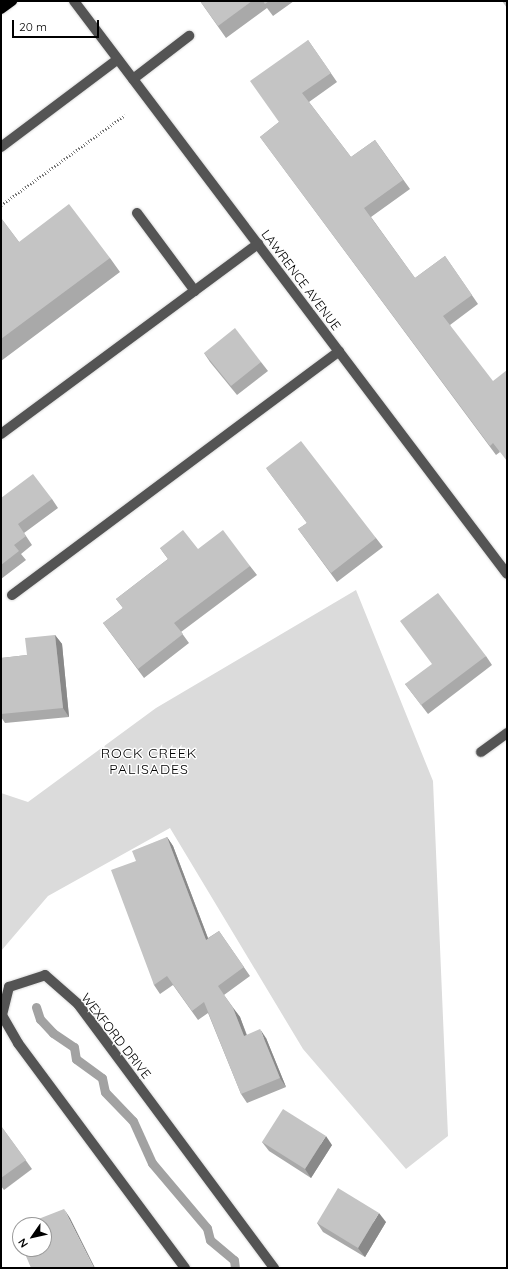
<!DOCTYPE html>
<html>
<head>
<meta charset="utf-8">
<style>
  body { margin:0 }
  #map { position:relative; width:508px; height:1269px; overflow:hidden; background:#fff; font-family:Quicksand,sans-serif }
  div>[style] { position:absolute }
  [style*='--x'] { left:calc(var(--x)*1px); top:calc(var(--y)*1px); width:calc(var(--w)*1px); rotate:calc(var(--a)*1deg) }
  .green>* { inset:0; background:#dbdbdb }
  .stream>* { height:9px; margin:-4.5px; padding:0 4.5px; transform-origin:4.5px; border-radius:4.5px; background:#a2a2a2 }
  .path>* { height:2.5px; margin-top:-1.25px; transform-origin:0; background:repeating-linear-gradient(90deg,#767676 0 1px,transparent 0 3px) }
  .roads { filter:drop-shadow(0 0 1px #dbdbdb) drop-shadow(0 0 1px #dbdbdb) }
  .minor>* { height:10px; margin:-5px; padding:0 5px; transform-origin:5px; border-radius:5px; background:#545454 }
  .major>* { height:10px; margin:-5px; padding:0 5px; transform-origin:5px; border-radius:5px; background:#000 }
  .wall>* { inset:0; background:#a9a9a9 }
  .shaded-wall>* { inset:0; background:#898989 }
  .building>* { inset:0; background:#c4c4c4 }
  span { translate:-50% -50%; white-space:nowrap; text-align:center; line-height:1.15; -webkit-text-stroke:3px #fff; paint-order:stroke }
  .street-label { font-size:13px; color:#000 }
  .neighbourhood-label { font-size:14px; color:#000; letter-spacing:1px }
  .frame { position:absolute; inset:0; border:2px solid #000; pointer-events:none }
  .north { position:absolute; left:12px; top:1217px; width:40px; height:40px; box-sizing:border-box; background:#fff; border:1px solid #999; border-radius:50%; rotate:236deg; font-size:11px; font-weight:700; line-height:16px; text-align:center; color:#000 }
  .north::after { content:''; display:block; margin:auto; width:14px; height:18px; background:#000; clip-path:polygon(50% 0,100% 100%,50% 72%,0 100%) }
  .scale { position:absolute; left:12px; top:20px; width:87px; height:18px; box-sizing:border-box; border:2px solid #000; border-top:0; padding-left:5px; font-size:12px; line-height:14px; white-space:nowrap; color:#000; -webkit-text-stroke:3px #fff; paint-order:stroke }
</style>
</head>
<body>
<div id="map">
  <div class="green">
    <div style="clip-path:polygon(356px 590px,433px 781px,448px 1136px,406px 1169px,303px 1049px,170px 828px,48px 896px,1px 951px,1px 793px,28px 802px,156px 708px)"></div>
  </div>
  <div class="stream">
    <div style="--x:36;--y:1007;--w:13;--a:72"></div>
    <div style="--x:40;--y:1019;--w:19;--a:47"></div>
    <div style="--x:53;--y:1033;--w:25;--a:34"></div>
    <div style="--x:74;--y:1047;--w:12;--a:81"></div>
    <div style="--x:76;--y:1059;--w:32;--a:36"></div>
    <div style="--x:102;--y:1078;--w:14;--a:78"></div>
    <div style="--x:105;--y:1092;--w:40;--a:46"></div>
    <div style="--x:133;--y:1121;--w:46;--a:65.7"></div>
    <div style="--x:152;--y:1163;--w:85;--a:49.8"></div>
    <div style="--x:207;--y:1228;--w:12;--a:76"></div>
    <div style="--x:210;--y:1240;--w:31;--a:40"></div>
    <div style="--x:234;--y:1260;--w:8;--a:83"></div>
  </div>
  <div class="path">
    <div style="--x:1;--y:205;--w:153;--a:-36"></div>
  </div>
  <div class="roads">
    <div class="minor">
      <div style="--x:74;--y:1;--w:718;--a:52.92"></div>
      <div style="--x:133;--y:79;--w:71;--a:-37.5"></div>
      <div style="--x:1;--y:147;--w:146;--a:-36.9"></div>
      <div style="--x:137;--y:213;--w:97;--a:53.4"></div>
      <div style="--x:1;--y:434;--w:320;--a:-36.5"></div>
      <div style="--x:12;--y:595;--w:408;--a:-36.7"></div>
      <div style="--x:481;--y:752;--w:32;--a:-36"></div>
      <div style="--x:185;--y:1268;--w:280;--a:-126.6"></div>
      <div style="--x:18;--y:1043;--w:32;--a:-120"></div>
      <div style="--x:2;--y:1015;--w:29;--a:-76"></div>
      <div style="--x:9;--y:987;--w:38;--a:-18"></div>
      <div style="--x:45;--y:975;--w:44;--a:41.3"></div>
      <div style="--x:78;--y:1004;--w:329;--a:53.4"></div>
    </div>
    <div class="major">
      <div style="--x:1;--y:9;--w:14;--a:-36"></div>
    </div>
  </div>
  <div class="wall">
    <div style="clip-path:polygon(200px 1px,294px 1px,273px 16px,267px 8px,226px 38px)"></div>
    <div style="clip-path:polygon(308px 40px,337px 82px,309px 102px,351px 157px,375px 140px,410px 189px,371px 217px,415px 278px,445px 256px,478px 304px,450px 325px,500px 452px,496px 455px,260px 137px,279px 122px)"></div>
    <div style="clip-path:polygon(1px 218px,19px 242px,110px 258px,120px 272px,1px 361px)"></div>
    <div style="clip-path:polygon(204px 353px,261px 362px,268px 371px,237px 395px,210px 362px)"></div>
    <div style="clip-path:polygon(266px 468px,376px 538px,383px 547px,337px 582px,298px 529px,307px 523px)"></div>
    <div style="clip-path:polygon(1px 498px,52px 499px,58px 508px,24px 533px,32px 545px,21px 554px,26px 560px,1px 579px)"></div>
    <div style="clip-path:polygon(160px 548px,198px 549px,250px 566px,257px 575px,181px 632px,189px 643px,144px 678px,103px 623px,123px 608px,116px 599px,168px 559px)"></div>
    <div style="clip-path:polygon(55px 635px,62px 644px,69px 717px,5px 723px,1px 717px,1px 658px,27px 655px)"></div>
    <div style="clip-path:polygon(486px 656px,492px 665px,428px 714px,405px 684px)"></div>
    <div style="clip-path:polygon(167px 837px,173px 846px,208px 938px,219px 931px,250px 976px,224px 995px,240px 1017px,247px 1035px,266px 1038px,286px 1087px,247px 1103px,241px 1094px,208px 1013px,198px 1020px,173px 985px,160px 994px,154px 985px,136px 861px)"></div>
    <div style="clip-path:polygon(1px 1126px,32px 1169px,4px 1190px,1px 1186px)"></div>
    <div style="clip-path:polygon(262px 1142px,332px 1145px,311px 1178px,269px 1151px)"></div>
    <div style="clip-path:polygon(386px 1222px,365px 1257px,323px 1232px,317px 1223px)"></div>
  </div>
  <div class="shaded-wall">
    <div style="clip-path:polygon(55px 635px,62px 644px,69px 717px,63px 708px)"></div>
    <div style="clip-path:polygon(167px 837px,173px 846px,212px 949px,206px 940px)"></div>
    <div style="clip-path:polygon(233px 1008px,240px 1017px,250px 1045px,244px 1036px)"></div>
    <div style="clip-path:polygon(260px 1029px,266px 1038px,286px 1087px,280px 1078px)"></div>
    <div style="clip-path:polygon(326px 1136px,332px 1145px,311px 1178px,305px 1169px)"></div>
    <div style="clip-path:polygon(64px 1209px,70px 1218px,95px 1268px,94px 1268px)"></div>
    <div style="clip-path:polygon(379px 1213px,386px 1222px,365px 1257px,358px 1248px)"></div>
  </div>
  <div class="building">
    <div style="clip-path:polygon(200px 1px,252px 1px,218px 26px)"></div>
    <div style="clip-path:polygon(263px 1px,269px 1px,265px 4px)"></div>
    <div style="clip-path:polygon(502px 1px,507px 1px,507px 8px)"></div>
    <div style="clip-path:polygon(308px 40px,331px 73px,302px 93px,351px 157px,375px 140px,403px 180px,364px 208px,415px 278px,445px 256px,472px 295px,443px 316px,493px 381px,507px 370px,507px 461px,493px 443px,490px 446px,260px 137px,279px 122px,250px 81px)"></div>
    <div style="clip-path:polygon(69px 204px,110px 258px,1px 339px,1px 218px,19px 242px)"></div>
    <div style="clip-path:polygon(235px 328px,261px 362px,231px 386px,204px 353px)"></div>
    <div style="clip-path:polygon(301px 441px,376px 538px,331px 573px,298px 529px,307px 523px,266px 468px)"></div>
    <div style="clip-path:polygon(33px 474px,52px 499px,18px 524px,26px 536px,14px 545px,19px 551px,1px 565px,1px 498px)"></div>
    <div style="clip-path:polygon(183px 530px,198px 549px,223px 530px,250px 566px,174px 623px,183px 634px,138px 669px,103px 623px,123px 608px,116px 599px,168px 559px,160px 548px)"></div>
    <div style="clip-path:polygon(438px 593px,486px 656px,421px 705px,405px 684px,432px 664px,400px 621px)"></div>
    <div style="clip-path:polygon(55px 635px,63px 708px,1px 714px,1px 658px,27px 655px,25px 638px)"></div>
    <div style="clip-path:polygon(167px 837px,206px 940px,219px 931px,244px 967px,218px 986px,233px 1008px,244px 1036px,260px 1029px,280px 1078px,241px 1094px,204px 1002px,192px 1011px,167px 976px,154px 985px,111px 870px,136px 861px,132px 851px)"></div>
    <div style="clip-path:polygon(283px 1109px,326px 1136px,305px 1169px,262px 1142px)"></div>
    <div style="clip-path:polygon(1px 1126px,26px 1160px,1px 1178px)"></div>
    <div style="clip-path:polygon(338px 1188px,379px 1213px,358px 1248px,317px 1223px)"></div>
    <div style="clip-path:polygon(64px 1209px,94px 1268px,60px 1268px,60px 1267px,57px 1268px,31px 1268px,23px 1249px,44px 1249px,44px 1225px,23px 1225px)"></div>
    <div style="clip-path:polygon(20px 1226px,20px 1241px,15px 1228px)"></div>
  </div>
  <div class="street-label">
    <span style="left:301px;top:280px;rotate:53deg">LAWRENCE AVENUE</span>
    <span style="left:116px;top:1036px;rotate:52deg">WEXFORD DRIVE</span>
  </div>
  <div class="neighbourhood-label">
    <span style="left:149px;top:761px">ROCK CREEK<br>PALISADES</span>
  </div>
  <div class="frame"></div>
  <div class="north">N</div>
  <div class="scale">20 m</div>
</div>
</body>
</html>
